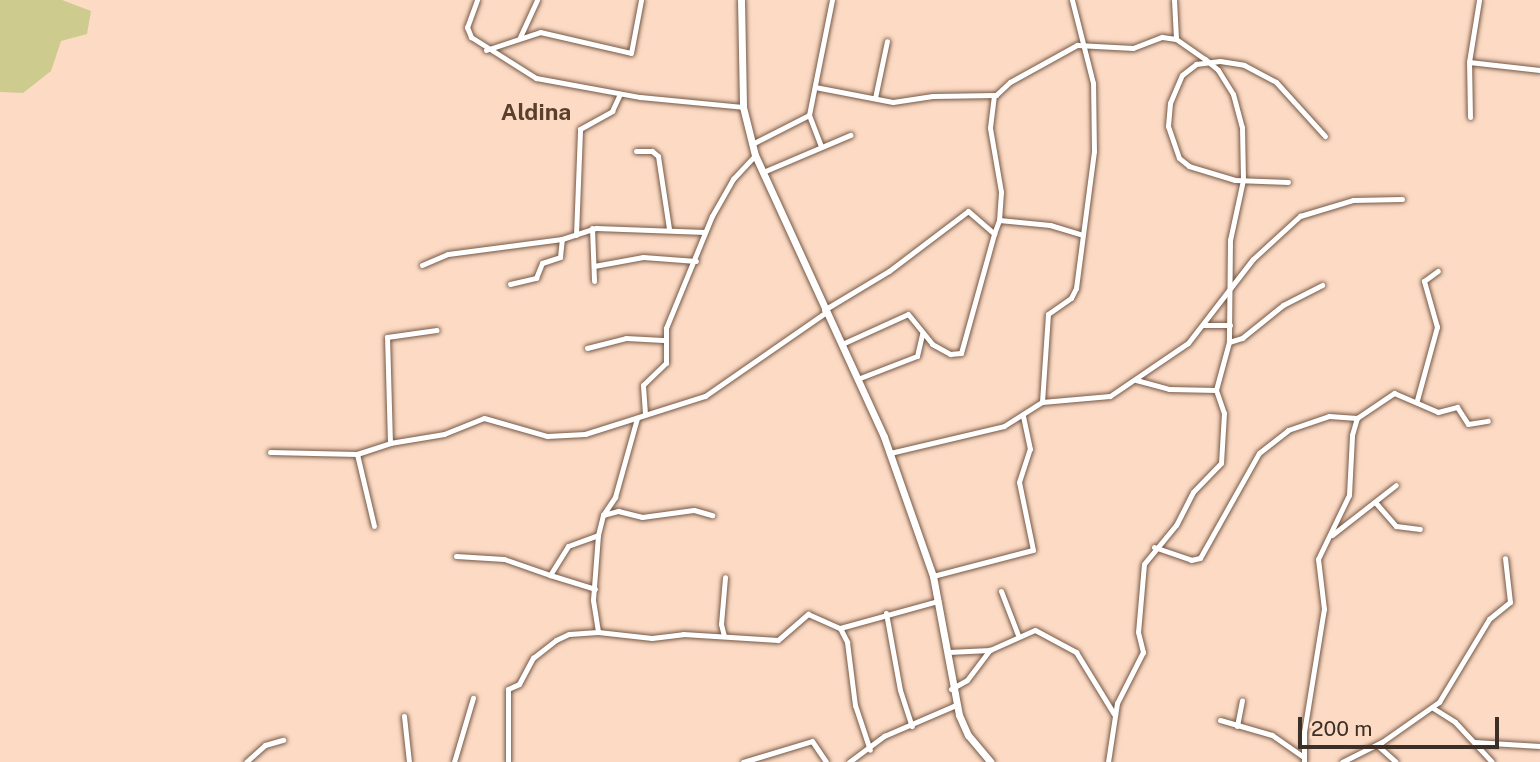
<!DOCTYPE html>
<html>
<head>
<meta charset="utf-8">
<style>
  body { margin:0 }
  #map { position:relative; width:1540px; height:762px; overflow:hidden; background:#fcdac4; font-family:"Public Sans",sans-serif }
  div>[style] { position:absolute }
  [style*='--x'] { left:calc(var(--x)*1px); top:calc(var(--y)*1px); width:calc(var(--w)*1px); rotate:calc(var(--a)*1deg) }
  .green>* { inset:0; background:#cdcc8e }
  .roads { filter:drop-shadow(0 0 2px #755845) drop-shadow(0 0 2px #755845) }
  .minor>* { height:5px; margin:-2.5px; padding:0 2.5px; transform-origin:2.5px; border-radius:2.5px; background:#fff }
  .tertiary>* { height:7px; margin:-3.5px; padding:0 3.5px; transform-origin:3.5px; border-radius:3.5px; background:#fff }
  span { translate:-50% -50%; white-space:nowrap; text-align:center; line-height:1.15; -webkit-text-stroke:5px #fcdac4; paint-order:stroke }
  .quarter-label { font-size:23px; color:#5a3f2d; font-weight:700 }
  .scale { position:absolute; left:1298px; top:717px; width:201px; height:32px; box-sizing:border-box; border:4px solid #3c2f27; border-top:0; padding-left:9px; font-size:21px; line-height:24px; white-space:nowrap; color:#3c2f27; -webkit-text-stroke:5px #fcdac4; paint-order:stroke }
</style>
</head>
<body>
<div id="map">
  <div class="green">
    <div style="clip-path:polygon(0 0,62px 0,91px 11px,87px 34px,61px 41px,51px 71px,23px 93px,0 92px)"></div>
  </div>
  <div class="roads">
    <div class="minor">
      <div style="--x:477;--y:0;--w:29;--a:110"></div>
      <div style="--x:467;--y:27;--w:11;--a:68"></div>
      <div style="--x:471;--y:37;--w:77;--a:32.2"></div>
      <div style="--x:536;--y:78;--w:106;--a:10.4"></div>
      <div style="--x:640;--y:97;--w:103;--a:5.5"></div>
      <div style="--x:1174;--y:0;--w:39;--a:87"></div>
      <div style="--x:520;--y:37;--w:41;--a:-65.3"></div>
      <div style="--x:486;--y:50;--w:57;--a:-18.4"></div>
      <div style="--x:540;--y:32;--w:93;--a:13"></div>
      <div style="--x:631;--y:53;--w:54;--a:-79.3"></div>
      <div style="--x:1469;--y:62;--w:71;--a:6.4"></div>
      <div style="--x:815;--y:87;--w:79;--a:10.9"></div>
      <div style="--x:893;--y:102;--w:40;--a:-8.5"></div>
      <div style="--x:933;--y:96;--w:63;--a:-0.9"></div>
      <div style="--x:996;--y:95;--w:19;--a:-43"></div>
      <div style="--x:1010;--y:82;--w:77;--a:-28.9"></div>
      <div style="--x:1077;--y:45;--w:56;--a:3.1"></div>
      <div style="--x:1133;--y:48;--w:31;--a:-21"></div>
      <div style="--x:1162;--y:37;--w:14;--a:8"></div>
      <div style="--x:1176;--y:39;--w:35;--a:35"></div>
      <div style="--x:1205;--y:59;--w:17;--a:40"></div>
      <div style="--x:1218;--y:70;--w:28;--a:58"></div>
      <div style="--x:1233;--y:94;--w:34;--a:75"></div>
      <div style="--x:1242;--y:127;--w:53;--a:88.9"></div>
      <div style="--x:1243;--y:180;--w:61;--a:102.2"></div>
      <div style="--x:1230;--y:240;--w:102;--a:90.6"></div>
      <div style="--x:1229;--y:342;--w:50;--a:105.2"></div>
      <div style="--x:1216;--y:390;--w:24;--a:71"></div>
      <div style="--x:1224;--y:413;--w:50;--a:93.4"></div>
      <div style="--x:1221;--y:463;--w:40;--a:134"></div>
      <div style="--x:1193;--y:492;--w:37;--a:117"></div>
      <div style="--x:1176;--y:525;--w:50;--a:129.4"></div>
      <div style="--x:1144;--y:564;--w:68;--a:95"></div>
      <div style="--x:1138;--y:632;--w:21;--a:76"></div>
      <div style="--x:1143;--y:652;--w:57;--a:117"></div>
      <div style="--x:1117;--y:703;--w:60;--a:98.7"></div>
      <div style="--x:994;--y:95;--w:33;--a:97"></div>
      <div style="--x:990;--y:128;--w:65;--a:80.2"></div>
      <div style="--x:1001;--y:192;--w:28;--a:94"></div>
      <div style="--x:875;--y:98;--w:58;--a:-78.1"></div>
      <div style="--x:809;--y:115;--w:34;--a:69"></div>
      <div style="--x:1470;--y:117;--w:55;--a:-91"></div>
      <div style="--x:1469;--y:62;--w:63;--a:-80.8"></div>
      <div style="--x:752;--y:144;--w:64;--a:-27"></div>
      <div style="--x:809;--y:115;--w:117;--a:-78.7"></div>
      <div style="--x:636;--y:151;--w:16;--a:0"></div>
      <div style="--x:652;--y:151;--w:8;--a:40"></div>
      <div style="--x:658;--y:156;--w:74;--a:81.4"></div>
      <div style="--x:763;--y:172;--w:95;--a:-23"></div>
      <div style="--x:1288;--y:182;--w:53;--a:-177.8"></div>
      <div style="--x:1235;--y:180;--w:48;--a:-163.1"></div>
      <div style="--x:1189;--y:166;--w:13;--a:-141"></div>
      <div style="--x:1179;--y:158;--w:34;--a:-109"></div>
      <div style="--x:1168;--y:126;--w:23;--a:-85"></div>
      <div style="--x:1170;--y:103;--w:30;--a:-67"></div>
      <div style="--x:1182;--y:75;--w:18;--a:-38"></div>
      <div style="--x:1196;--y:64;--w:24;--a:-7"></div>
      <div style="--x:1220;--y:61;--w:24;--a:9"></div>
      <div style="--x:1244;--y:65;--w:36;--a:28"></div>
      <div style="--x:1276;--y:82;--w:73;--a:47.8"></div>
      <div style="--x:592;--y:228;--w:53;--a:87.8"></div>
      <div style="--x:576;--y:235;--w:106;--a:-87.8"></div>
      <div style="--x:580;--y:129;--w:37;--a:-29"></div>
      <div style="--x:612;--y:111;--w:19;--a:-65"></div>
      <div style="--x:422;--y:265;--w:28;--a:-23"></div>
      <div style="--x:448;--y:254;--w:115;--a:-7.5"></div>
      <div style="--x:562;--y:239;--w:36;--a:-18"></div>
      <div style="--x:596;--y:228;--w:109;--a:2.1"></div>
      <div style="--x:594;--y:266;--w:50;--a:-10.4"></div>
      <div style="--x:643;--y:257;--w:53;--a:4.3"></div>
      <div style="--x:510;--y:284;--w:27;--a:-13"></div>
      <div style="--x:536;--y:278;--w:16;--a:-68"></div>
      <div style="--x:542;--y:263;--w:19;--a:-18"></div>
      <div style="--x:560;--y:257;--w:18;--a:-84"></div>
      <div style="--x:824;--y:310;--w:76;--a:-31"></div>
      <div style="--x:889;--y:271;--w:99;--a:-37.2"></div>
      <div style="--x:968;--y:211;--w:35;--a:41"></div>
      <div style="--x:994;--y:234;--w:15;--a:-70"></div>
      <div style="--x:999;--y:220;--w:51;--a:5.6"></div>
      <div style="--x:1050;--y:225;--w:34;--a:17"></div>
      <div style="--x:1204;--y:325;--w:26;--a:0"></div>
      <div style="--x:1229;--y:342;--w:14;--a:-17"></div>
      <div style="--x:1242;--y:338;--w:53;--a:-38.8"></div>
      <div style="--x:1283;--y:305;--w:44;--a:-27.1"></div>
      <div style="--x:842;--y:344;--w:72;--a:-24.4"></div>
      <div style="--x:908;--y:314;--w:38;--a:51"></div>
      <div style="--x:932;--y:344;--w:21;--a:29"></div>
      <div style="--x:950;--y:354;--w:11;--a:-5"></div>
      <div style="--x:961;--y:353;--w:123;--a:-74.5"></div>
      <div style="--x:587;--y:348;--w:40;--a:-14.4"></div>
      <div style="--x:626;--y:338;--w:37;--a:3"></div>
      <div style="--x:860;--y:378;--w:61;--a:-21.1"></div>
      <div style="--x:917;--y:356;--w:23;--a:-77"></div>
      <div style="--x:1136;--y:380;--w:34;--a:15"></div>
      <div style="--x:1169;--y:389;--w:47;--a:1.2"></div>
      <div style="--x:1417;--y:400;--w:76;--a:-74.7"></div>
      <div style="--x:1437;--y:327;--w:48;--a:-105.8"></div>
      <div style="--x:1424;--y:281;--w:17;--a:-36"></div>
      <div style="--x:1042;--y:402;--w:88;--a:-86.1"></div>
      <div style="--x:1048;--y:314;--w:28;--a:-35"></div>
      <div style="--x:1071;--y:298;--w:11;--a:-63"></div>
      <div style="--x:1076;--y:288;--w:138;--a:-82.5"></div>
      <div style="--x:1094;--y:151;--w:68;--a:-90.8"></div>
      <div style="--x:1093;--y:83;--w:86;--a:-104.2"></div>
      <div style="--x:645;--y:414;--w:29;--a:-94"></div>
      <div style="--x:643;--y:385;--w:32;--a:-44"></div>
      <div style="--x:666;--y:363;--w:35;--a:-90"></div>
      <div style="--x:666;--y:328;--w:121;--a:-67.7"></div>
      <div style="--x:712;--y:216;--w:43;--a:-60.4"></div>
      <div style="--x:733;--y:179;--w:33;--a:-47"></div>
      <div style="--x:390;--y:443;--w:106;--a:-91.6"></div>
      <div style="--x:387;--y:337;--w:50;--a:-8"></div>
      <div style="--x:270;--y:452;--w:87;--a:1.3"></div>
      <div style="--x:357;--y:454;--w:35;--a:-18"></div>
      <div style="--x:390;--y:443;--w:55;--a:-9.5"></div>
      <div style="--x:444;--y:434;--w:43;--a:-21.8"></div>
      <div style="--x:484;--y:418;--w:66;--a:15.9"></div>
      <div style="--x:547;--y:436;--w:38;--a:-3"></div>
      <div style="--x:585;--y:434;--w:126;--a:-17.6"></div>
      <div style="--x:705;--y:396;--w:146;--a:-34.7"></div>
      <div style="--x:890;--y:453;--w:117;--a:-13.3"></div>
      <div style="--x:1004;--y:426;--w:45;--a:-32.3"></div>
      <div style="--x:1042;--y:402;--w:68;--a:-5"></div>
      <div style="--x:1110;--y:396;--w:94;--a:-34.2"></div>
      <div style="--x:1188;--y:343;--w:106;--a:-52.3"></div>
      <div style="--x:1253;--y:259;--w:64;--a:-42.5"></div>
      <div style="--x:1300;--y:216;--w:55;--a:-16.8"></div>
      <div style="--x:1353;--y:200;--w:49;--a:-1.2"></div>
      <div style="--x:357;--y:454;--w:74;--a:76.7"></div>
      <div style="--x:1375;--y:502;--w:32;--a:49"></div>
      <div style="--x:1396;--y:526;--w:24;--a:7"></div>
      <div style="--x:603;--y:515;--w:16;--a:-15"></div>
      <div style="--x:618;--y:511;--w:25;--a:14"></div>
      <div style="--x:642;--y:517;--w:52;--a:-7.7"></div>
      <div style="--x:694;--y:510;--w:19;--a:16"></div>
      <div style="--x:598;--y:535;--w:65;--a:94.4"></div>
      <div style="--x:593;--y:600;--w:32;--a:81"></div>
      <div style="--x:598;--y:632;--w:54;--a:6.3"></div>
      <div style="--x:652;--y:638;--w:31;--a:-7"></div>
      <div style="--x:683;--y:634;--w:95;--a:3.6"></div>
      <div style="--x:778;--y:640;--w:40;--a:-41"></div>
      <div style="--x:808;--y:614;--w:35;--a:24"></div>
      <div style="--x:840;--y:628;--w:16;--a:63"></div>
      <div style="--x:847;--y:642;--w:64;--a:82.8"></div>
      <div style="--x:855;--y:705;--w:47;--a:71.6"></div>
      <div style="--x:1332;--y:535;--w:81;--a:-38"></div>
      <div style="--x:1154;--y:547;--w:39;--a:19"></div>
      <div style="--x:1191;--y:560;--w:9;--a:-13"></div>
      <div style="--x:1200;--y:558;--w:120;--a:-60.7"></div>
      <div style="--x:1259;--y:453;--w:37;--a:-38"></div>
      <div style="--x:1288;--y:430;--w:43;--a:-18.9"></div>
      <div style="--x:1329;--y:416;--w:28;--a:4"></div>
      <div style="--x:456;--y:556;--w:48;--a:3.6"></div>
      <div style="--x:504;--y:559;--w:49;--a:19.2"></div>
      <div style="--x:550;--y:575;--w:34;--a:-58"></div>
      <div style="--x:568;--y:546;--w:32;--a:-20"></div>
      <div style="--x:598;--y:535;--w:21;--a:-76"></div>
      <div style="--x:603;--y:515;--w:22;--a:-56"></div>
      <div style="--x:615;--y:497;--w:82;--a:-74.4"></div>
      <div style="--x:550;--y:575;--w:47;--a:17.3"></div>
      <div style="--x:933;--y:576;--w:103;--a:-14.6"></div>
      <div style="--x:1033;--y:550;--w:69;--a:-101.6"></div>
      <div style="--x:1019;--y:482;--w:35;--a:-72"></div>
      <div style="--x:1030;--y:449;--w:35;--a:-102"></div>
      <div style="--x:1001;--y:591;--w:47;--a:68.9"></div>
      <div style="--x:886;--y:613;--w:78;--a:79.7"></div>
      <div style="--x:900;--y:690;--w:38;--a:72"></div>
      <div style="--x:840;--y:628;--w:102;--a:-15.4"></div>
      <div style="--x:724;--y:636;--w:12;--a:-104"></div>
      <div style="--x:721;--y:624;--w:47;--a:-85.1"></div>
      <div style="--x:948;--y:652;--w:42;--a:-2.7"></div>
      <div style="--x:951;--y:689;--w:18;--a:-29"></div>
      <div style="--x:967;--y:680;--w:38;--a:-53"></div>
      <div style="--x:990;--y:650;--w:49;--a:-24"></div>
      <div style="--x:1035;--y:630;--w:47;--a:28.2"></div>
      <div style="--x:1076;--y:652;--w:73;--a:58.5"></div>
      <div style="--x:1433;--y:708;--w:26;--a:32"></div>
      <div style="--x:1455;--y:722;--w:54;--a:47.2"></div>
      <div style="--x:404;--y:716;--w:46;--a:83.8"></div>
      <div style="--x:1220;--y:720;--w:54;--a:16.1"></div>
      <div style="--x:1272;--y:735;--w:38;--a:35"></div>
      <div style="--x:1237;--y:726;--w:26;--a:-79"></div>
      <div style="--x:1474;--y:742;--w:66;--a:3.5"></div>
      <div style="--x:1377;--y:745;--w:25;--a:42"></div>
      <div style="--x:246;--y:762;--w:25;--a:-42"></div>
      <div style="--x:265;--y:745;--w:19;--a:-16"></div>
      <div style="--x:454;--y:762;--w:67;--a:-73.5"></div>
      <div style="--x:508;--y:762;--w:73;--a:-90"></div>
      <div style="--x:508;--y:689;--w:12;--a:-24"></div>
      <div style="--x:519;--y:684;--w:30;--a:-62"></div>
      <div style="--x:533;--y:658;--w:29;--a:-38"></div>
      <div style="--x:556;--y:640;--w:14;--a:-25"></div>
      <div style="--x:569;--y:634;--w:29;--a:-4"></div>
      <div style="--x:743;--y:762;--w:72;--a:-16.9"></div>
      <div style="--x:812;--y:741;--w:25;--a:56"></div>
      <div style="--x:849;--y:762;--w:44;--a:-36.6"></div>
      <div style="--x:884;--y:736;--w:78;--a:-23.3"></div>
      <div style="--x:1304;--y:762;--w:30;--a:-90"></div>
      <div style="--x:1304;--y:732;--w:125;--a:-80.8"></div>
      <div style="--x:1324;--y:609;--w:50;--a:-96.8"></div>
      <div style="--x:1318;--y:559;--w:71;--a:-64.2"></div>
      <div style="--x:1349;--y:495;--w:60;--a:-87.1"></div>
      <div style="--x:1352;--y:435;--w:18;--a:-74"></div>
      <div style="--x:1357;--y:418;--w:45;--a:-34"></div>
      <div style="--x:1394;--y:393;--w:48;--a:23.4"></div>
      <div style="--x:1438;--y:412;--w:20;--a:-15"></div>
      <div style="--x:1457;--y:407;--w:20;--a:57"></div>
      <div style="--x:1468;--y:424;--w:20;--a:-9"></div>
      <div style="--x:1342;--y:762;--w:45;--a:-26.6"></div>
      <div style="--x:1382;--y:742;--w:70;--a:-35.1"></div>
      <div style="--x:1439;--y:702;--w:97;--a:-58.9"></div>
      <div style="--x:1489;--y:619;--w:27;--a:-39"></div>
      <div style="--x:1510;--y:602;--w:44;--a:-96.5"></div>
    </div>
    <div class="tertiary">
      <div style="--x:741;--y:0;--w:107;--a:88.9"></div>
      <div style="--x:743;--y:107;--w:49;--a:76"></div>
      <div style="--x:755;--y:155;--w:310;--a:65.4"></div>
      <div style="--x:884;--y:437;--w:147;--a:70.6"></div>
      <div style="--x:933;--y:576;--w:141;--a:79.4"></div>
      <div style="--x:959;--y:715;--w:22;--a:66"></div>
      <div style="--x:968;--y:735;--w:35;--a:50"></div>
    </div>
  </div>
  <div class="quarter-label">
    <span style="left:536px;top:112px">Aldina</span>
  </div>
  <div class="scale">200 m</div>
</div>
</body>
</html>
